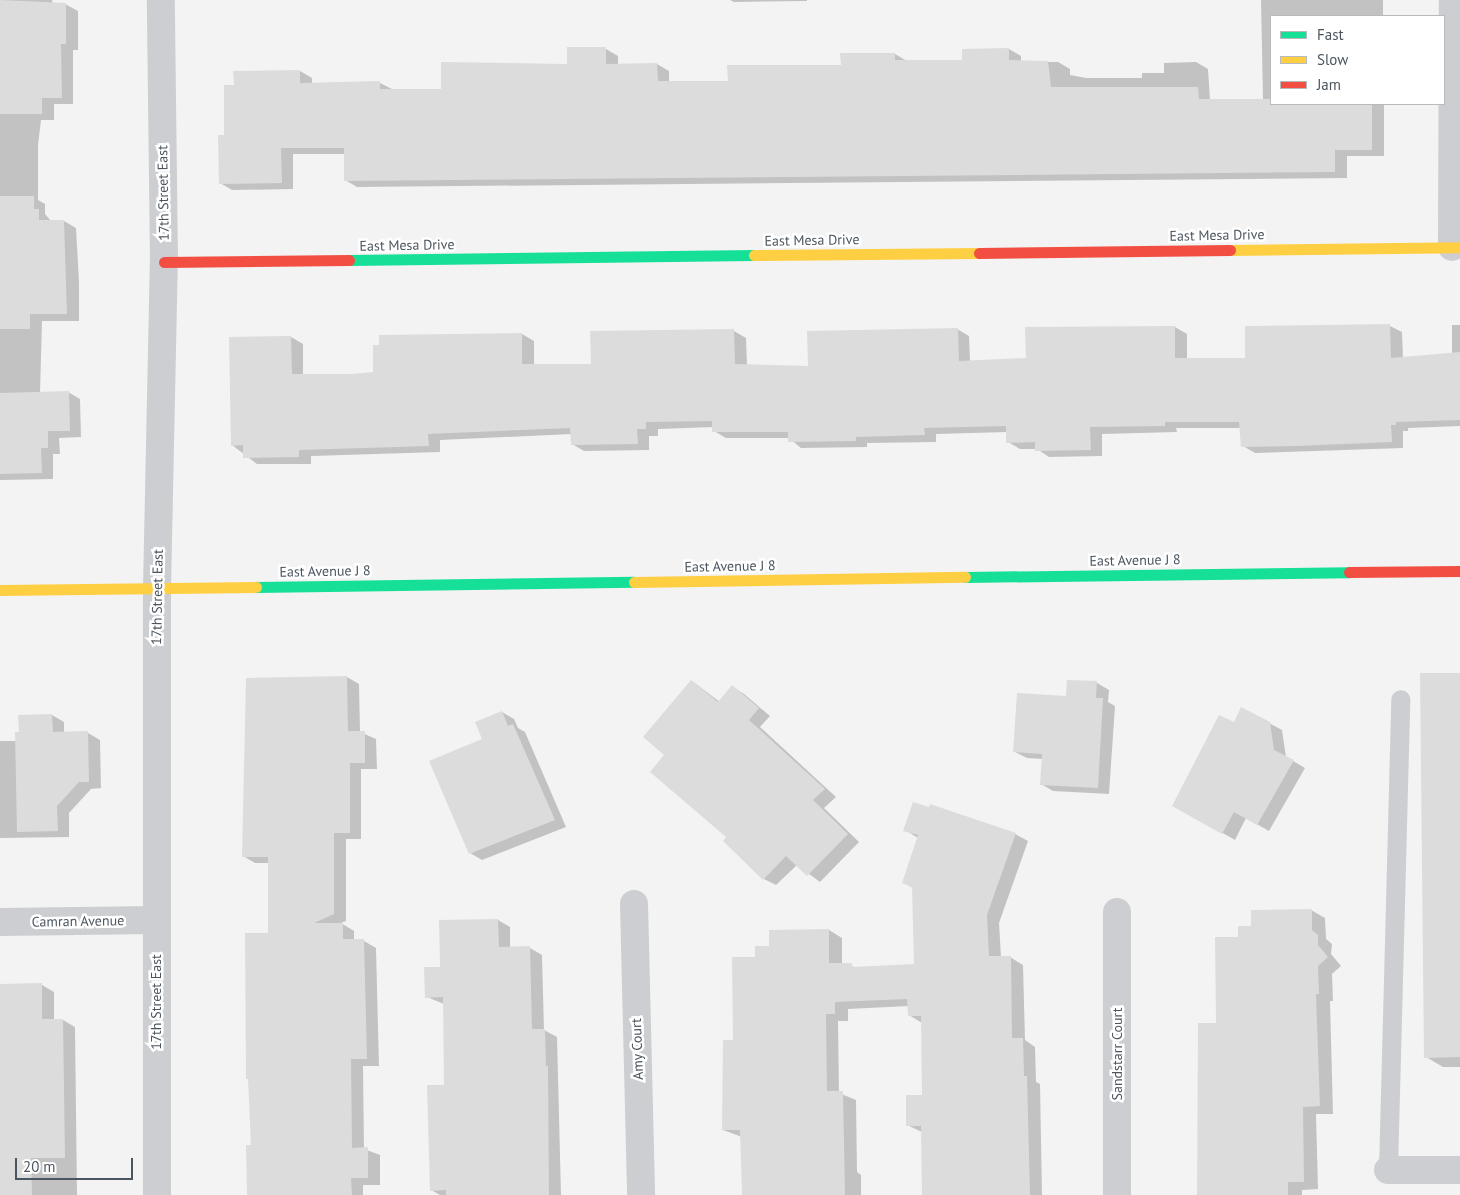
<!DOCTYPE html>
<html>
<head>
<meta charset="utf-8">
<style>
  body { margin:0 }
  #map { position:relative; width:1460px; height:1195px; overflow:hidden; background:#f3f3f3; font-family:"PT Sans",sans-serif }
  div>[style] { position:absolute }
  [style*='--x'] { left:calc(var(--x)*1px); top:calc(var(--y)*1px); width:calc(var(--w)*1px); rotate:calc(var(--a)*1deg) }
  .shadow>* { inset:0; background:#0003 }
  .building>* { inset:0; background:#dcdcdd }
  .lane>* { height:19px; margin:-9.5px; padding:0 9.5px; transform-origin:9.5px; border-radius:9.5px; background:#ccced1 }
  .street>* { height:28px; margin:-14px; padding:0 14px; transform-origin:14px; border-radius:14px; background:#ccced1 }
  .fast>* { height:11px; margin:-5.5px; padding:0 5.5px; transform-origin:5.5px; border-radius:5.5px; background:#16e098 }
  .slow>* { height:11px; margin:-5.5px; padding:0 5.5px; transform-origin:5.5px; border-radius:5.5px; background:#ffcf43 }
  .jam>* { height:11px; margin:-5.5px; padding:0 5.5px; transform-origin:5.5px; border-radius:5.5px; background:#f24e42 }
  span { translate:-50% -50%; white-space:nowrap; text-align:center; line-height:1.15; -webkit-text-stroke:5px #fff; paint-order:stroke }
  .street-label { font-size:14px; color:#4a555f }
  .legend { position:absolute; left:1270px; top:15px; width:175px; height:90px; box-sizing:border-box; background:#fff; border:1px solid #b7bbbf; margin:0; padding:6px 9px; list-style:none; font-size:15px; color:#4a555f }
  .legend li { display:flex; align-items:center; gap:10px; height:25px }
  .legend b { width:25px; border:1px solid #b7bbbf }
  .scale { position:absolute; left:15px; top:1158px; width:118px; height:22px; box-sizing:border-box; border:2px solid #4a555f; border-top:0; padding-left:6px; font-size:15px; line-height:18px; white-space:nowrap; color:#4a555f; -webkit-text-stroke:4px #fff; paint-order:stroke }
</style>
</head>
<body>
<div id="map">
  <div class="shadow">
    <div style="clip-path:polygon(0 0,52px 0,53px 4px,65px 4px,78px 11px,78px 50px,73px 50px,73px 104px,54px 104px,54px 120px,41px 120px,38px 145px,38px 200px,45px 204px,45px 214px,51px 221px,64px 221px,76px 228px,79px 282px,79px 321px,42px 321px,40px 393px,68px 392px,80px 399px,81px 437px,59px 438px,60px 454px,53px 454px,53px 479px,0 480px)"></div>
    <div style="clip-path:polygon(730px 0,807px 0,807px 1px,734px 2px)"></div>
    <div style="clip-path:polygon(1261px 0,1383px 0,1383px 16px,1271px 16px,1271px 104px,1384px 104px,1384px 156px,1347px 156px,1347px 178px,357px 187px,345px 180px,345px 154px,293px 154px,293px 189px,232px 190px,220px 183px,235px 86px,300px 71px,312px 78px,312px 84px,380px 83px,392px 89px,442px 90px,568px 65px,606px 49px,618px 56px,618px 65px,657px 64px,669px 71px,669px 82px,729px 82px,842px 66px,895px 54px,907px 61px,964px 61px,1009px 49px,1021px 56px,1021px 62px,1058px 62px,1070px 69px,1070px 75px,1086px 78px,1142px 78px,1142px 73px,1164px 73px,1164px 63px,1196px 62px,1208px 69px,1210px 100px,1263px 100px)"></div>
    <div style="clip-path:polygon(1452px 325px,1460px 325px,1460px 426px,1408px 428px,1408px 431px,1403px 431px,1403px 448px,1255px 453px,1243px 446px,1241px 428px,1176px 428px,1177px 432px,1102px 434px,1102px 456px,1049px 457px,1037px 449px,1020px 449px,1008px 442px,1007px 432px,936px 434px,936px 442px,867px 443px,867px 447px,801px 448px,789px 438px,726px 438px,714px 431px,714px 427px,658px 429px,658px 436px,649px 436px,649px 450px,584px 451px,572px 444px,572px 434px,440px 440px,440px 452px,311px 456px,311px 464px,257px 464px,232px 445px,291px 337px,303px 344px,303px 375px,352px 375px,374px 373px,522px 334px,534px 341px,534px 366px,592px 366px,591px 332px,734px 331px,746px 338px,747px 365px,809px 368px,957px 329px,969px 336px,970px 362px,1027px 359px,1175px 327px,1187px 334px,1187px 359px,1246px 359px,1390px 326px,1402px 332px,1403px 358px,1452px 354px)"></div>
    <div style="clip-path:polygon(1460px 674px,1460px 1067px,1443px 1067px,1426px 1057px)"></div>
    <div style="clip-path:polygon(347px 677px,359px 684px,360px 732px,376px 739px,377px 769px,361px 769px,361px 839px,346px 839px,346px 921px,341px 923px,354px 931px,354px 941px,364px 941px,376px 948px,379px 1066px,363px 1066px,364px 1149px,380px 1155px,380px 1185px,363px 1185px,363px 1195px,248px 1195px,269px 935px,269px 863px,255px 863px,243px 856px)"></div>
    <div style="clip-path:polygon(692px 681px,720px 702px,733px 687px,744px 694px,770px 716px,760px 727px,836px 797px,824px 808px,859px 842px,820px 882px,797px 865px,776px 885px,764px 879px,666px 755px)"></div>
    <div style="clip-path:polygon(1097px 683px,1109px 690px,1108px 702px,1115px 706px,1109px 794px,1053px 791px,1041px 784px,1043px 759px,1027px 758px,1015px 752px,1067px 698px)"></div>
    <div style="clip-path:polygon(502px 712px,514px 719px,518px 728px,525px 732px,566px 827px,482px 860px,470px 853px,483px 739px)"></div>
    <div style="clip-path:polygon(52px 715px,64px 722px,64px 733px,88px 733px,100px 740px,101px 788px,91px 789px,69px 813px,69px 837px,0 838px,0 741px,16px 741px,20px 733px,19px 716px)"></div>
    <div style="clip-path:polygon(1269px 723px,1282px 730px,1286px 757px,1305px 768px,1269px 831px,1246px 818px,1235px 840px,1173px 805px)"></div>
    <div style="clip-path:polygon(905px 830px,1015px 834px,1028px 841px,999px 923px,1001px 957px,1010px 957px,1023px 965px,1025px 1040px,1035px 1047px,1036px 1082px,1040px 1084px,1042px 1195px,923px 1195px,922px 1132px,907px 1125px,923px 1096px,922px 1023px,909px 1015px,909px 1006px,848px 1009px,848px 1021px,838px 1021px,839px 1093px,856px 1100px,857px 1172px,861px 1175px,861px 1195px,743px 1195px,742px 1137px,723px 1130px,734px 1041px,757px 958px,770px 947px,770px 931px,829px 930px,842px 938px,842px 964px,859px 968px,915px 966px,913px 888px,904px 883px,918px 838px)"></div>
    <div style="clip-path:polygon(1311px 910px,1325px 918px,1326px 939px,1332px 944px,1331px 954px,1341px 966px,1332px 974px,1333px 1001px,1330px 1001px,1333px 1114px,1316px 1114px,1318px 1189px,1302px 1190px,1302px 1195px,1199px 1195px,1198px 1063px,1201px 1063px,1217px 1024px,1240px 938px,1252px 928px)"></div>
    <div style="clip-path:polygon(498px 920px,510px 927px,510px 948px,530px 948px,542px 955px,544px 1030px,557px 1037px,561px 1195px,440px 1195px,431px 1190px,445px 1087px,444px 1004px,427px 997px,442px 968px)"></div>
    <div style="clip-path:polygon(0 985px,42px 985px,54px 992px,54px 1020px,63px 1020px,75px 1027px,77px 1195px,0 1195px)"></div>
  </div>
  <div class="building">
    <div style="clip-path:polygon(0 0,66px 3px,66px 44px,61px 44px,62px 98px,42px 98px,42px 114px,0 114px)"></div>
    <div style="clip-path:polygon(567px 47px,606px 47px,606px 64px,657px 63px,658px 81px,728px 81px,727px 65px,841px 65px,840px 53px,895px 53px,895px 60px,962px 60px,962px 49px,1009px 48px,1009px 60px,1048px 61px,1051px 87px,1198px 87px,1199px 99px,1271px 99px,1271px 104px,1372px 104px,1372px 150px,1335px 150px,1335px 172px,344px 181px,344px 148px,281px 148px,282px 183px,219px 184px,218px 135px,224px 135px,224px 85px,234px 85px,233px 71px,300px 70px,300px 83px,380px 81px,380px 89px,441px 89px,441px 62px,567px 64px)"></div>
    <div style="clip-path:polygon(0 196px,34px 196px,34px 209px,39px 209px,39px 220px,64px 220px,67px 314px,30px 314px,30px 329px,0 329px)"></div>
    <div style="clip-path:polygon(1390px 324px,1391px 358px,1460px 352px,1460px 420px,1396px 422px,1396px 425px,1391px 425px,1392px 442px,1296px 446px,1241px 447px,1239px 422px,1165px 422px,1165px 426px,1090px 427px,1091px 450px,1035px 451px,1035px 442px,1006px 443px,1006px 426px,924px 428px,925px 435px,856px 437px,856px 441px,788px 442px,788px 432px,712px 432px,712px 421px,646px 422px,646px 429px,637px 429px,638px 444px,571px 445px,570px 428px,428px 434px,429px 446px,299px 450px,299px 457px,243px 458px,243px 445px,231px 446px,229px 337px,291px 336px,292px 374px,352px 374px,373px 372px,373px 345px,379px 345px,379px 335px,522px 333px,522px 364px,591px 364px,590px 331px,734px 329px,735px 364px,808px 366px,807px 331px,958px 328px,959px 361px,1026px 358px,1025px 327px,1175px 326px,1175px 358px,1245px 358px,1245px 326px)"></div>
    <div style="clip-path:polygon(69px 391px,70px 431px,48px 431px,48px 448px,41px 448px,42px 473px,0 474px,0 393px)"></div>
    <div style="clip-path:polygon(1420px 673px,1460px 673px,1460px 1057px,1424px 1058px)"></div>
    <div style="clip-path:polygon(347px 676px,348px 731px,365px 731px,365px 763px,350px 763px,350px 833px,334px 833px,334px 914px,314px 923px,343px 923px,343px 939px,364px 939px,367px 1059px,351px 1059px,352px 1148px,368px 1147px,368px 1178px,351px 1178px,352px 1195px,247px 1195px,246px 1145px,251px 1145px,248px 1079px,246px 1079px,245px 933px,268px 933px,268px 857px,242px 857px,246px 678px)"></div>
    <div style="clip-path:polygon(691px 680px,718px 702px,732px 685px,759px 708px,749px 720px,825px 789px,813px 800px,848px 834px,807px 876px,786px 856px,763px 880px,723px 841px,726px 837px,650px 772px,664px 755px,643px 737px)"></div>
    <div style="clip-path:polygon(1067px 680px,1097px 681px,1096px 698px,1103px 698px,1098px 788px,1040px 785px,1042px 754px,1013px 752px,1017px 693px,1066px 696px)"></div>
    <div style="clip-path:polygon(1241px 707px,1270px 722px,1274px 750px,1294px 760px,1257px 825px,1234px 812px,1222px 834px,1172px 806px,1219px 715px,1234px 722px)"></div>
    <div style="clip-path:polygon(502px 711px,508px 726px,513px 724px,555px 820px,469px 854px,429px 761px,482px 739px,475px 722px)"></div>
    <div style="clip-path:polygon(52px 714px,53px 732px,88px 731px,89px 782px,79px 782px,57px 806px,58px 831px,17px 832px,15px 732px,19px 732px,18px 715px)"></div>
    <div style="clip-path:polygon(913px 802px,929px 807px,930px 804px,1016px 833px,987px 915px,989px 956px,1011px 956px,1012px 1038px,1023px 1038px,1024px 1076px,1027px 1076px,1030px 1195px,922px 1195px,921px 1126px,906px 1126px,906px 1095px,922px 1095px,921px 1016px,908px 1016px,907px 999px,835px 1002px,835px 1014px,826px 1014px,827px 1091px,843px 1091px,845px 1195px,742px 1195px,740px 1130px,722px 1130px,723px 1040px,733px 1040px,732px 957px,755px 957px,755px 946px,769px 946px,769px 930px,829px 929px,829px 963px,852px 963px,852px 967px,914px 964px,912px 887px,902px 883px,918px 835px,903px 831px)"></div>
    <div style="clip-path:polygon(1312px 909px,1312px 930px,1318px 935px,1318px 945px,1328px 957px,1318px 966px,1319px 994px,1316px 994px,1320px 1106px,1303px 1107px,1304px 1182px,1288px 1182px,1288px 1195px,1197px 1195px,1198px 1023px,1216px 1023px,1215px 937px,1238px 937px,1238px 926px,1251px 926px,1251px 910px)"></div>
    <div style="clip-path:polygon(498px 919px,499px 947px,530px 946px,532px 1029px,545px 1029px,546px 1066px,548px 1066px,549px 1195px,446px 1195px,446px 1190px,430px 1191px,427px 1085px,444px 1085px,443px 997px,425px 998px,424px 967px,440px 967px,439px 920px)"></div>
    <div style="clip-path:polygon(42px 983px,42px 1019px,63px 1019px,65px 1158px,31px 1158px,32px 1195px,0 1195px,0 984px)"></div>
  </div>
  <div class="lane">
    <div style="--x:1388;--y:1170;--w:471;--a:-88.5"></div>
  </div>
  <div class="street">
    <div style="--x:1452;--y:247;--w:247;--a:-89.8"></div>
    <div style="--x:634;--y:904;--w:291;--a:88.6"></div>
    <div style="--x:1117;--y:912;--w:283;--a:90"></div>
    <div style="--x:0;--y:922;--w:156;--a:-0.7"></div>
    <div style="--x:1388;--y:1170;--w:72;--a:0"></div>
    <div style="--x:157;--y:1195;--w:607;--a:-90"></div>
    <div style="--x:157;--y:588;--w:326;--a:-88.8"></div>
    <div style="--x:164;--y:262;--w:262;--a:-90.7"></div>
  </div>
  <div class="fast">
    <div style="--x:349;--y:260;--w:405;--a:-0.7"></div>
    <div style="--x:965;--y:577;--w:384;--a:-0.7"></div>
    <div style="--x:256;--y:587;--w:378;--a:-0.8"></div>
  </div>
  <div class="slow">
    <div style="--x:1230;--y:250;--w:230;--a:-0.7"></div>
    <div style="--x:754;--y:255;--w:225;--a:-0.5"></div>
    <div style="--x:634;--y:582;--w:331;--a:-0.9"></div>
    <div style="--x:0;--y:590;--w:256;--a:-0.7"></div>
  </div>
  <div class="jam">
    <div style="--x:979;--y:253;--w:251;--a:-0.7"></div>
    <div style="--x:164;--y:262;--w:185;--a:-0.6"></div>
    <div style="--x:1349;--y:572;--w:111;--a:-0.5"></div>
  </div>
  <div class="street-label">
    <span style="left:163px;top:193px;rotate:-91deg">17th Street East</span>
    <span style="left:1217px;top:235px;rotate:-1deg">East Mesa Drive</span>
    <span style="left:812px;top:240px;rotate:-1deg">East Mesa Drive</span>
    <span style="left:407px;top:245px;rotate:-1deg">East Mesa Drive</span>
    <span style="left:1135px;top:560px;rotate:-1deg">East Avenue J 8</span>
    <span style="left:730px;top:566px;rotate:-1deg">East Avenue J 8</span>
    <span style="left:325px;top:571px;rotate:-1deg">East Avenue J 8</span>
    <span style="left:157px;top:597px;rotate:-89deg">17th Street East</span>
    <span style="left:78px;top:921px;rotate:-1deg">Camran Avenue</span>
    <span style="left:156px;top:1002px;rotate:-90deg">17th Street East</span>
    <span style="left:637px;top:1049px;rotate:-92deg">Amy Court</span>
    <span style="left:1117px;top:1054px;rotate:-90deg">Sandstarr Court</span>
  </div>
  <ul class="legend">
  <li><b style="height:6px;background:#16e098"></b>Fast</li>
  <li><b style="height:6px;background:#ffcf43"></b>Slow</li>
  <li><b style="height:6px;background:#f24e42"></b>Jam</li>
  </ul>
  <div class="scale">20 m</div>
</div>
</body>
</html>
